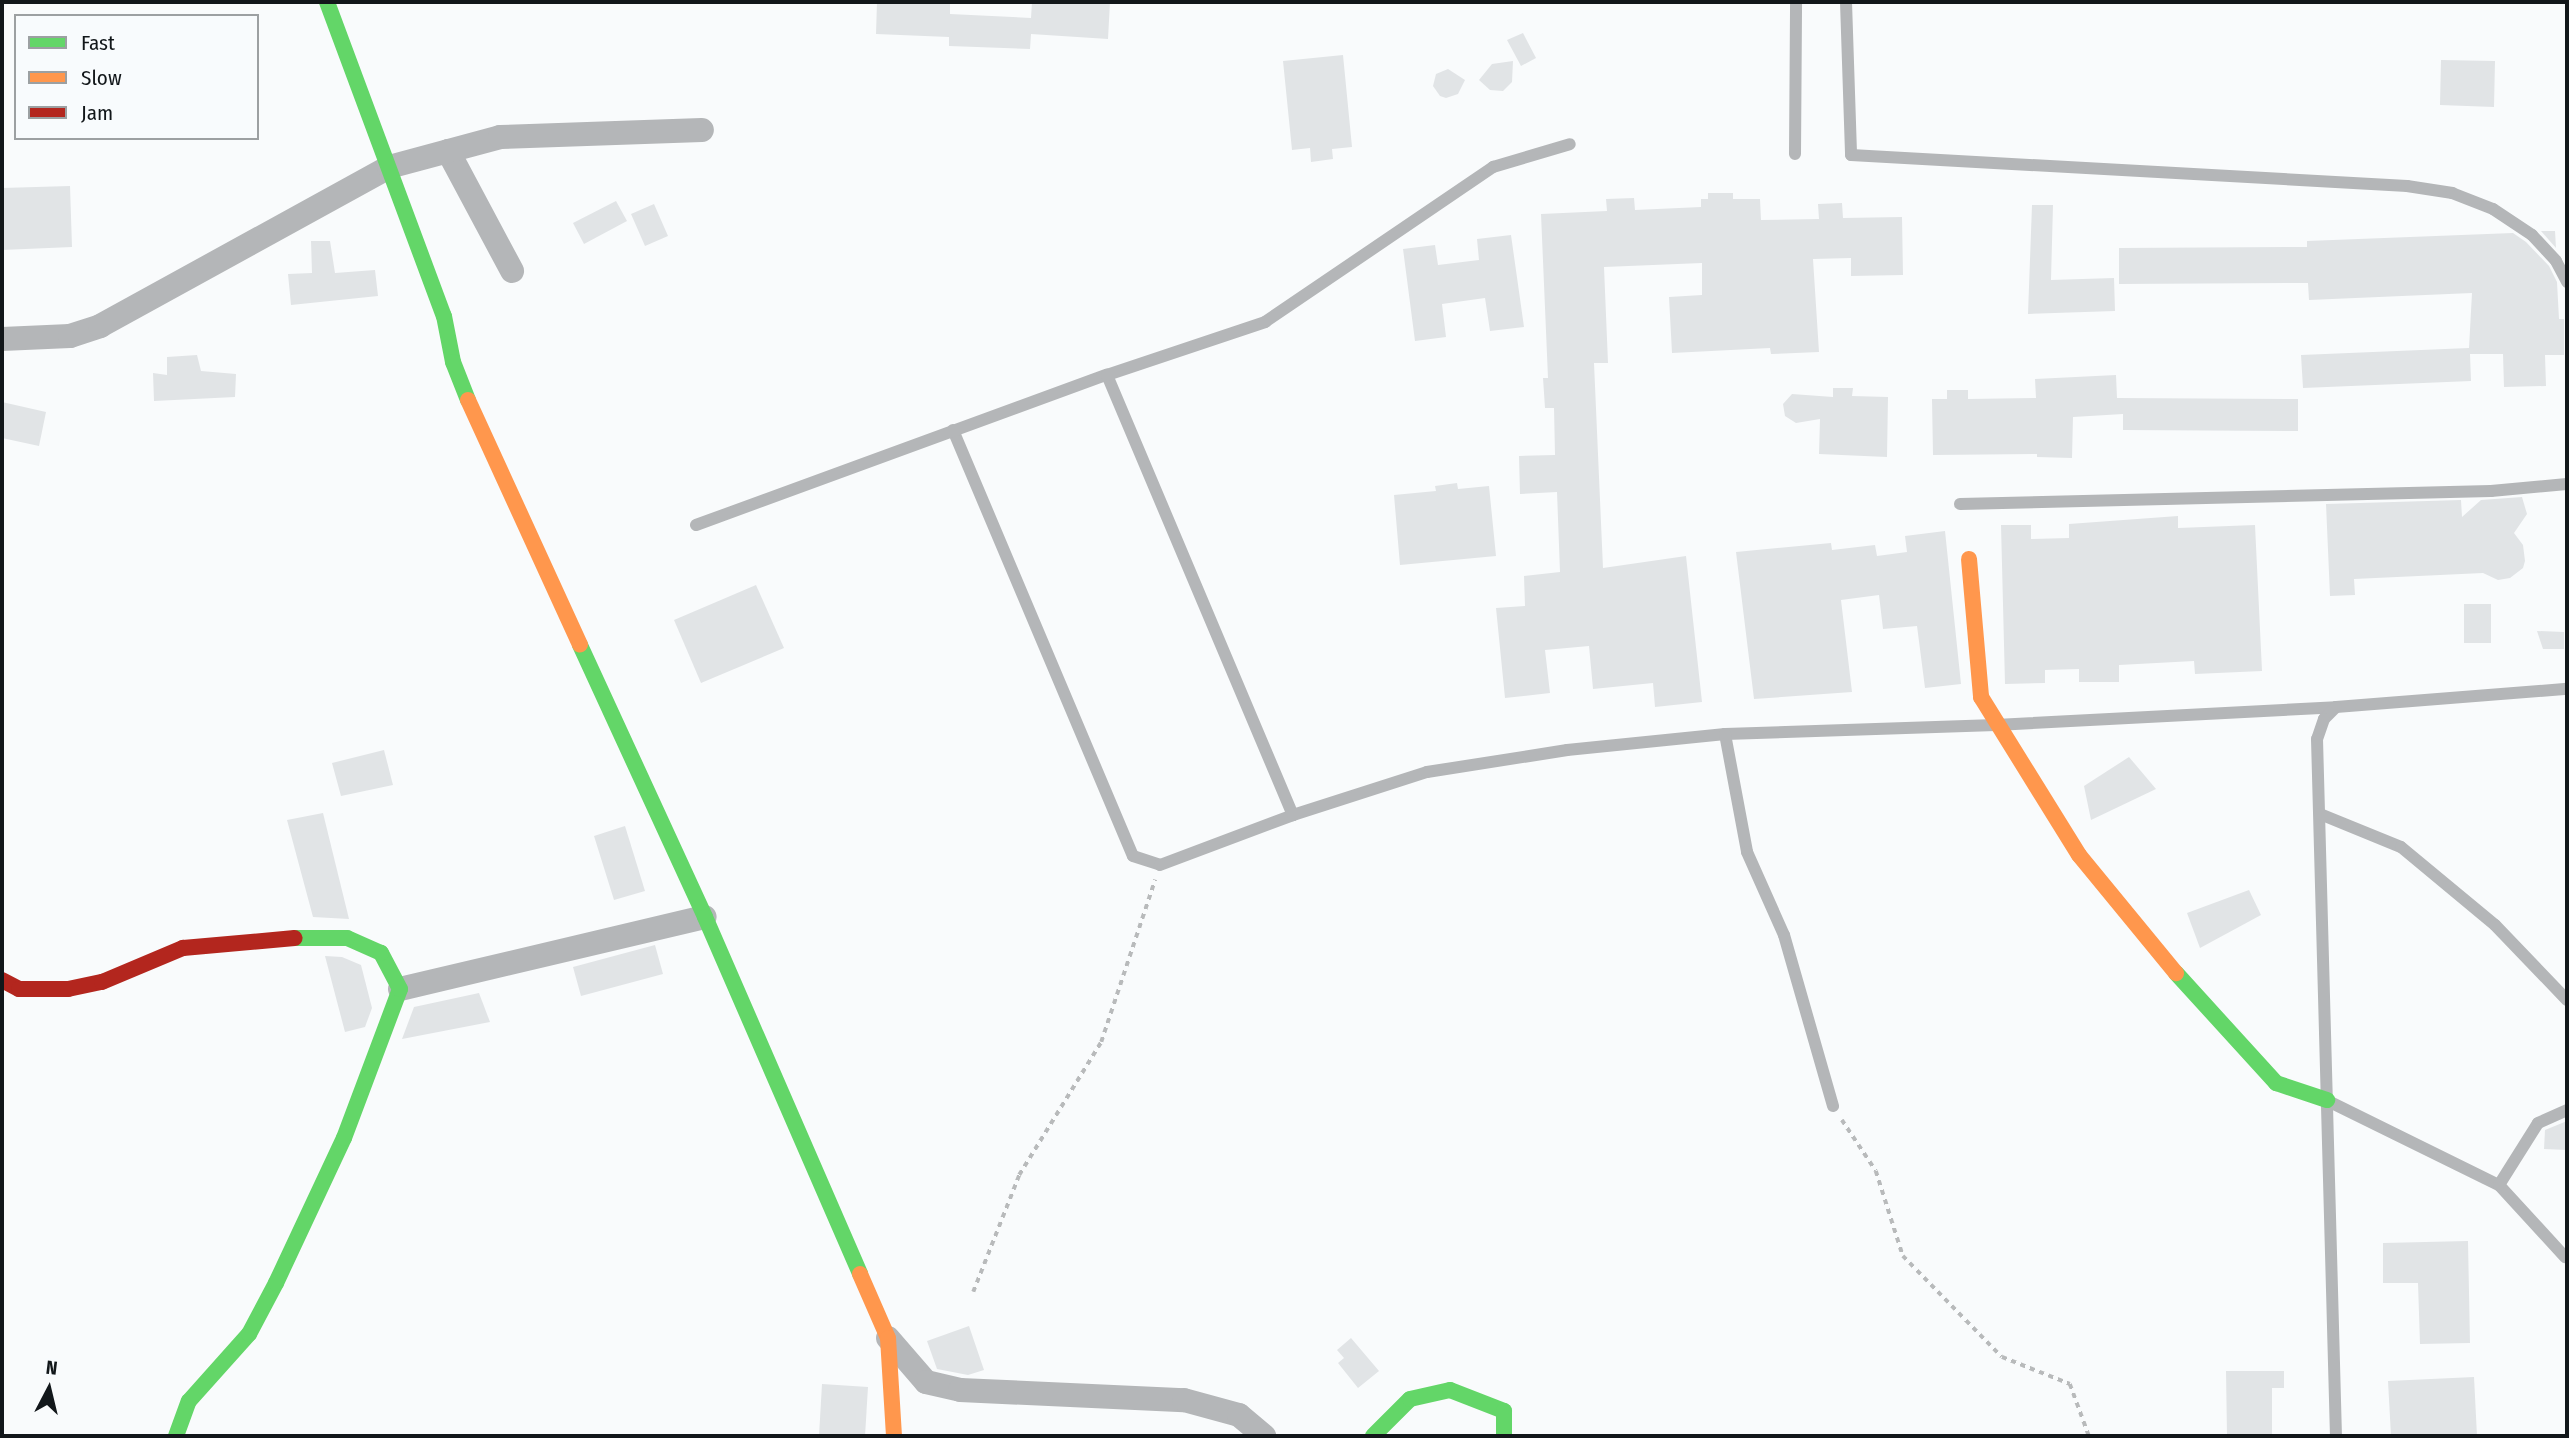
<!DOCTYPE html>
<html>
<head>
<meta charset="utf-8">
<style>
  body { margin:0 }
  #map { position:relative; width:2569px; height:1438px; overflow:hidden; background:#f9fbfc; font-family:"Fira Sans Condensed",sans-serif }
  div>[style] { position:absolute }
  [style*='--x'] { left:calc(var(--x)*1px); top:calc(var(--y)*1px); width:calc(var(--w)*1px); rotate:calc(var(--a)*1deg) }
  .building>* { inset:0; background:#e1e4e6 }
  .path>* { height:3.5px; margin-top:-1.75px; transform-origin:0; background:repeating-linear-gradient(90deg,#b8babb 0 5px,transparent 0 10px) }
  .lane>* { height:12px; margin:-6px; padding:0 6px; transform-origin:6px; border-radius:6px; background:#b4b6b8 }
  .street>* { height:24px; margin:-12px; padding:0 12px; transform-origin:12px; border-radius:12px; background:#b4b6b8 }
  .fast>* { height:16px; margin:-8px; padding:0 8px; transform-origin:8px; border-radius:8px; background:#63d668 }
  .slow>* { height:16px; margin:-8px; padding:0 8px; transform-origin:8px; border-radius:8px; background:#ff974d }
  .jam>* { height:16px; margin:-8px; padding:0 8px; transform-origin:8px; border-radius:8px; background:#b3261e }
  span { translate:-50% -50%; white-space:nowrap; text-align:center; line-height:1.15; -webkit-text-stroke:7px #f8fbfd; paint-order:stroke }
  .frame { position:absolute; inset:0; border:4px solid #12171a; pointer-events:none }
  .legend { position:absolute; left:14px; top:14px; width:245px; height:126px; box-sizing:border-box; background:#f8fbfd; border:2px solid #9ca0a2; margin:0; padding:9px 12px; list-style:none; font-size:21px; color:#12171a }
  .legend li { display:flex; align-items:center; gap:14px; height:35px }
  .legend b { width:35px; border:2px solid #9ca0a2 }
  .north { position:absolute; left:14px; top:1354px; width:70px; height:70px; -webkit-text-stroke:5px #f8fbfd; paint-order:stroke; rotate:7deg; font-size:19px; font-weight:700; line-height:28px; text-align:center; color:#12171a }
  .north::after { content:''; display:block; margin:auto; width:24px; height:32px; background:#12171a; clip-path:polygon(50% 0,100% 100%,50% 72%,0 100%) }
</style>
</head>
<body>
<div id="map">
  <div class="building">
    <div style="clip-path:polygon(877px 2px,950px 2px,950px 14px,1031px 18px,1032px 2px,1110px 2px,1108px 39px,1031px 34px,1030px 49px,949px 46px,949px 37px,876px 34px)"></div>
    <div style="clip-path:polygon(1523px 33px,1536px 58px,1521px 66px,1507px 40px)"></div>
    <div style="clip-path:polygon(1343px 55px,1352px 147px,1332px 149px,1333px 159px,1311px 162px,1310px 148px,1292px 150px,1283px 61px)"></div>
    <div style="clip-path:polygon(2441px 60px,2495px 61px,2494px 107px,2440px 105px)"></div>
    <div style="clip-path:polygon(1513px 61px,1512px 82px,1503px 91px,1490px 90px,1479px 80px,1492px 64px)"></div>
    <div style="clip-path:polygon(1448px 69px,1465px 80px,1458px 94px,1446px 98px,1440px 96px,1433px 86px,1436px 74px)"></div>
    <div style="clip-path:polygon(70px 186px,72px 247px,2px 250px,2px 188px)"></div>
    <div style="clip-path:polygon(1708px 193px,1733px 193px,1733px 199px,1760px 199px,1761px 220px,1819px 219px,1818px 204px,1842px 203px,1843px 218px,1902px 217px,1903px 275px,1851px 276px,1851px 258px,1813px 259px,1819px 352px,1771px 354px,1770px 348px,1672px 353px,1669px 297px,1702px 295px,1702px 263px,1604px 267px,1608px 363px,1594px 363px,1603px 568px,1686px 556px,1702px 702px,1655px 707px,1653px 683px,1593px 689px,1589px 646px,1545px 650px,1550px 693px,1505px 698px,1496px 608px,1525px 606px,1524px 576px,1560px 572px,1557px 492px,1520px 494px,1519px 456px,1555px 455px,1554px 408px,1545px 408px,1543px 378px,1548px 378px,1541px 214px,1607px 211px,1606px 199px,1634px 198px,1635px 210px,1701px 207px,1701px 199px,1708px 199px)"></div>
    <div style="clip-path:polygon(616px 201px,627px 221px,584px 244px,573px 223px)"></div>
    <div style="clip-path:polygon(654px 204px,668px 236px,645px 246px,631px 214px)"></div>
    <div style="clip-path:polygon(2032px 205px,2053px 205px,2051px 280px,2114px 278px,2115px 311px,2028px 314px)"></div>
    <div style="clip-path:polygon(2541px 231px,2555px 231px,2556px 248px)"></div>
    <div style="clip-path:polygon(2513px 233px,2526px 242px,2549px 266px,2557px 282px,2559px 319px,2564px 319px,2564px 355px,2545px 355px,2546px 386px,2504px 387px,2503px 354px,2470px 354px,2471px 381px,2303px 388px,2301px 355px,2469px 348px,2472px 293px,2309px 300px,2308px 283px,2119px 284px,2119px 248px,2307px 247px,2307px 241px)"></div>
    <div style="clip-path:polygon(1511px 235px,1524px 327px,1490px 331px,1485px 298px,1442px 304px,1446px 337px,1415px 341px,1403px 249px,1435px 245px,1438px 265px,1479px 260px,1477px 239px)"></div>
    <div style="clip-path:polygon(311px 241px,330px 241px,335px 273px,375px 270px,378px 296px,291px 305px,288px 274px,312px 273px)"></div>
    <div style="clip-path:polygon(197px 355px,201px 371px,236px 374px,235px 397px,154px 401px,153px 373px,167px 375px,167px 357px)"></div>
    <div style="clip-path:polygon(2116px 375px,2117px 398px,2298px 399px,2298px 431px,2123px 430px,2123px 414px,2073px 417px,2072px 458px,2037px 457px,2037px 454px,1933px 455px,1932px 399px,1947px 399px,1947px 390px,1968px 390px,1968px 399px,2036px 398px,2035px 379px)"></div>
    <div style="clip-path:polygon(1833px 388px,1853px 388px,1852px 396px,1888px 397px,1887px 457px,1819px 454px,1820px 419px,1796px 423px,1785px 416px,1783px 404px,1792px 394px,1833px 397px)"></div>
    <div style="clip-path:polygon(2px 402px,46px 412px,39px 446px,2px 438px)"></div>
    <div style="clip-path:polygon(1457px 483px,1458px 489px,1489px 486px,1496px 556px,1400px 565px,1394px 495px,1436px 491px,1435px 486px)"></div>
    <div style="clip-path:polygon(2522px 497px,2527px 514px,2514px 533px,2523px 545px,2525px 561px,2523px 568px,2510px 578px,2498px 580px,2483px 573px,2354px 579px,2355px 595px,2330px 596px,2326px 504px,2461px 500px,2462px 517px,2481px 500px)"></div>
    <div style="clip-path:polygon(2178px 516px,2178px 528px,2255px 525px,2262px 671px,2195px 674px,2194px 661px,2119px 665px,2119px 682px,2079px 682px,2079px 669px,2045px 670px,2045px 683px,2005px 684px,2001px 525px,2031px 525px,2031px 539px,2069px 538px,2069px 524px)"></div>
    <div style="clip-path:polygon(1945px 531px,1961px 684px,1925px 688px,1917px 626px,1883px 629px,1879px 595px,1841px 600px,1852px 692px,1754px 699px,1736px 552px,1831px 543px,1832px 550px,1875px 545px,1877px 556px,1907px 552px,1905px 536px)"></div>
    <div style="clip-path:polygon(756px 585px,784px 648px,701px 683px,674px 620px)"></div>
    <div style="clip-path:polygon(2464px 604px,2491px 604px,2491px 643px,2464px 643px)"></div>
    <div style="clip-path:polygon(2537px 631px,2564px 632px,2564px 649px,2543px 649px)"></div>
    <div style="clip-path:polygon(384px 750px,393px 785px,341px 796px,332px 763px)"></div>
    <div style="clip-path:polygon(2129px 757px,2156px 789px,2091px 820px,2084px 786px)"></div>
    <div style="clip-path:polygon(323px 813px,349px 919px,313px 917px,287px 820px)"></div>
    <div style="clip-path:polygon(625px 826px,645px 891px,614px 900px,594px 836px)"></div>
    <div style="clip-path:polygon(2249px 890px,2261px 915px,2200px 948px,2187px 913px)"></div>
    <div style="clip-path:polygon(655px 945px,663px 974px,581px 996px,573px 967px)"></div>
    <div style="clip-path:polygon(325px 956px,342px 957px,361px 965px,372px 1008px,365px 1027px,345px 1032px)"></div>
    <div style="clip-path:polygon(479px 993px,490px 1022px,402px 1039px,414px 1007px)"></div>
    <div style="clip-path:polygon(2567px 1121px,2567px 1150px,2544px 1149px,2545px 1130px)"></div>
    <div style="clip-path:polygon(2468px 1241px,2470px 1343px,2420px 1344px,2418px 1283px,2383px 1283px,2383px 1243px)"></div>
    <div style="clip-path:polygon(969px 1326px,984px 1370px,968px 1375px,937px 1369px,927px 1341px)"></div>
    <div style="clip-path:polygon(1351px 1338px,1379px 1371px,1358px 1388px,1338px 1363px,1344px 1358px,1337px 1350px)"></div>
    <div style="clip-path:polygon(2226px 1371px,2284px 1371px,2284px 1388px,2272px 1388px,2272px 1436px,2227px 1436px)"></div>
    <div style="clip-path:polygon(2474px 1377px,2477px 1436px,2391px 1436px,2388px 1381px)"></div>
    <div style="clip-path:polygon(822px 1384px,868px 1387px,865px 1436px,819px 1436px)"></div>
  </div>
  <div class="path">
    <div style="--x:1842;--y:1120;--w:61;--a:56.3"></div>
    <div style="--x:1876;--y:1171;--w:89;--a:72.4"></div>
    <div style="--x:1903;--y:1256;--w:141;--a:45.6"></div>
    <div style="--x:2002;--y:1357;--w:73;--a:21.7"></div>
    <div style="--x:2070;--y:1384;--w:55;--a:69.9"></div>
    <div style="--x:973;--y:1292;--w:126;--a:-68.5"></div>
    <div style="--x:1019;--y:1175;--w:156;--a:-58.3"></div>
    <div style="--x:1101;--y:1042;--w:171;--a:-71.6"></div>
  </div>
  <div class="lane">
    <div style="--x:1846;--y:2;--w:153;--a:88.1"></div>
    <div style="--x:1851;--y:155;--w:557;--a:3.19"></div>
    <div style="--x:2407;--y:186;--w:46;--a:8.8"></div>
    <div style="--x:2452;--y:193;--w:44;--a:21.3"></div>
    <div style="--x:2493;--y:209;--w:47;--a:33.7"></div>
    <div style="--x:2532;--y:235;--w:35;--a:47"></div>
    <div style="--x:2556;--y:261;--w:24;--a:62"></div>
    <div style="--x:1795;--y:154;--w:152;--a:-89.6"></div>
    <div style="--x:1107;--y:375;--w:478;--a:67.1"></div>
    <div style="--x:953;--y:430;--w:462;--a:67.1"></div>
    <div style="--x:1133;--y:856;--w:28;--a:18"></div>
    <div style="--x:1160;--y:865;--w:142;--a:-20.6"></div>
    <div style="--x:1293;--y:815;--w:141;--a:-17.8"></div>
    <div style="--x:1427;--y:772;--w:142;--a:-8.9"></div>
    <div style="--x:1567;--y:750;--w:159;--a:-5.8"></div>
    <div style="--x:1725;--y:734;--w:271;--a:-1.9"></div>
    <div style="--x:1996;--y:725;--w:340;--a:-3"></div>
    <div style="--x:2336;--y:707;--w:232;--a:-4.5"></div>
    <div style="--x:1960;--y:504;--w:531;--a:-1.4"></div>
    <div style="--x:2491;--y:491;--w:76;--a:-5.3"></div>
    <div style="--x:696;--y:525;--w:438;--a:-20.1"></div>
    <div style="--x:1107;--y:375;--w:167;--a:-18.5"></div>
    <div style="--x:1265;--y:322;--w:276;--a:-34.2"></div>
    <div style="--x:1493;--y:167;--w:80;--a:-16.6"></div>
    <div style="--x:2336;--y:707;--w:17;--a:135"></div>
    <div style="--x:2324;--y:719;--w:21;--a:109"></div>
    <div style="--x:2317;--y:739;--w:697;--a:88.44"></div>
    <div style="--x:1725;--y:734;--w:120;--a:79.4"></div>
    <div style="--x:1747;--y:852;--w:91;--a:66"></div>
    <div style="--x:1784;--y:935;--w:178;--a:74"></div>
    <div style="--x:2320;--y:814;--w:87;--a:22.2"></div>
    <div style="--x:2401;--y:847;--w:122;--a:39.7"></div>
    <div style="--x:2495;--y:925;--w:104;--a:46.2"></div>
    <div style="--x:2328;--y:1101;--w:191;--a:26.2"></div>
    <div style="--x:2499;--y:1185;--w:98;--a:47.5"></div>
    <div style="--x:2499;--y:1185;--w:73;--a:-57.8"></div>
    <div style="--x:2538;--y:1123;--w:32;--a:-24"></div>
  </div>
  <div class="street">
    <div style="--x:448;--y:151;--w:136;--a:61.9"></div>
    <div style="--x:2;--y:339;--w:68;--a:-2.5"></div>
    <div style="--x:70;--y:336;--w:32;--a:-18"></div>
    <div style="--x:100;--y:326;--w:330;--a:-28.8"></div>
    <div style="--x:389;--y:167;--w:115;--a:-15.1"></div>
    <div style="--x:500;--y:137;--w:202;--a:-2"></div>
    <div style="--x:400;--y:989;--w:313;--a:-13.3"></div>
    <div style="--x:888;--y:1338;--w:58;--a:49.2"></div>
    <div style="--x:926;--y:1382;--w:35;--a:13"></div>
    <div style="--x:960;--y:1390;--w:224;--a:2.6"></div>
    <div style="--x:1184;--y:1400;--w:57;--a:15.3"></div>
    <div style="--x:1239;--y:1415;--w:33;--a:40"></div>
  </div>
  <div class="fast">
    <div style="--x:327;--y:2;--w:335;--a:69.6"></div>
    <div style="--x:444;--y:316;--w:47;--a:78.9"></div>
    <div style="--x:453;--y:362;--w:41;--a:68.5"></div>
    <div style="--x:580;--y:645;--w:299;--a:65.3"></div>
    <div style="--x:705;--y:917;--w:389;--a:66.5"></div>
    <div style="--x:2176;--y:973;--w:149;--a:47.7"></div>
    <div style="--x:2276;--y:1083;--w:54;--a:18.4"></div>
    <div style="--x:176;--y:1436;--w:37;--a:-70"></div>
    <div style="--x:189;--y:1401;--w:90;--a:-48.2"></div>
    <div style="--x:249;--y:1334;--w:58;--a:-62.1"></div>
    <div style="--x:276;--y:1283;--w:160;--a:-64.9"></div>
    <div style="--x:344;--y:1138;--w:159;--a:-69.4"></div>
    <div style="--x:400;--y:989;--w:41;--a:-117.8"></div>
    <div style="--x:381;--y:953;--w:37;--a:-156"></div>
    <div style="--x:347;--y:938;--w:52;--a:180"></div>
    <div style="--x:1373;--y:1436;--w:52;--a:-45"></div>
    <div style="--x:1410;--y:1399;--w:41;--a:-12.7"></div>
    <div style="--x:1450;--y:1390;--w:58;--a:21.3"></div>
    <div style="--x:1504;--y:1411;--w:25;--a:90"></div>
  </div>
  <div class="slow">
    <div style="--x:468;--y:400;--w:269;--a:65.4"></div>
    <div style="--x:1969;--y:559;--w:139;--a:85"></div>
    <div style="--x:1981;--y:697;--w:186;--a:58.2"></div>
    <div style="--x:2079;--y:855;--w:153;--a:50.6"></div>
    <div style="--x:860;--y:1274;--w:70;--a:66.4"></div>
    <div style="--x:888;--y:1338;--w:98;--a:86.5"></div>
  </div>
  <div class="jam">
    <div style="--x:2;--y:980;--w:19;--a:28"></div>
    <div style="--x:19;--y:989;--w:49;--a:0"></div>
    <div style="--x:68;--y:989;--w:35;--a:-12"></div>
    <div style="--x:102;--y:982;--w:88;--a:-22.8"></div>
    <div style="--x:183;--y:948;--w:112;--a:-5.1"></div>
  </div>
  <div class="frame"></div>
  <ul class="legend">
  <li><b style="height:9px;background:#63d668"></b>Fast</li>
  <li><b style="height:9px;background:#ff974d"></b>Slow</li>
  <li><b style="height:9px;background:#b3261e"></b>Jam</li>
  </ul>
  <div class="north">N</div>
</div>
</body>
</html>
